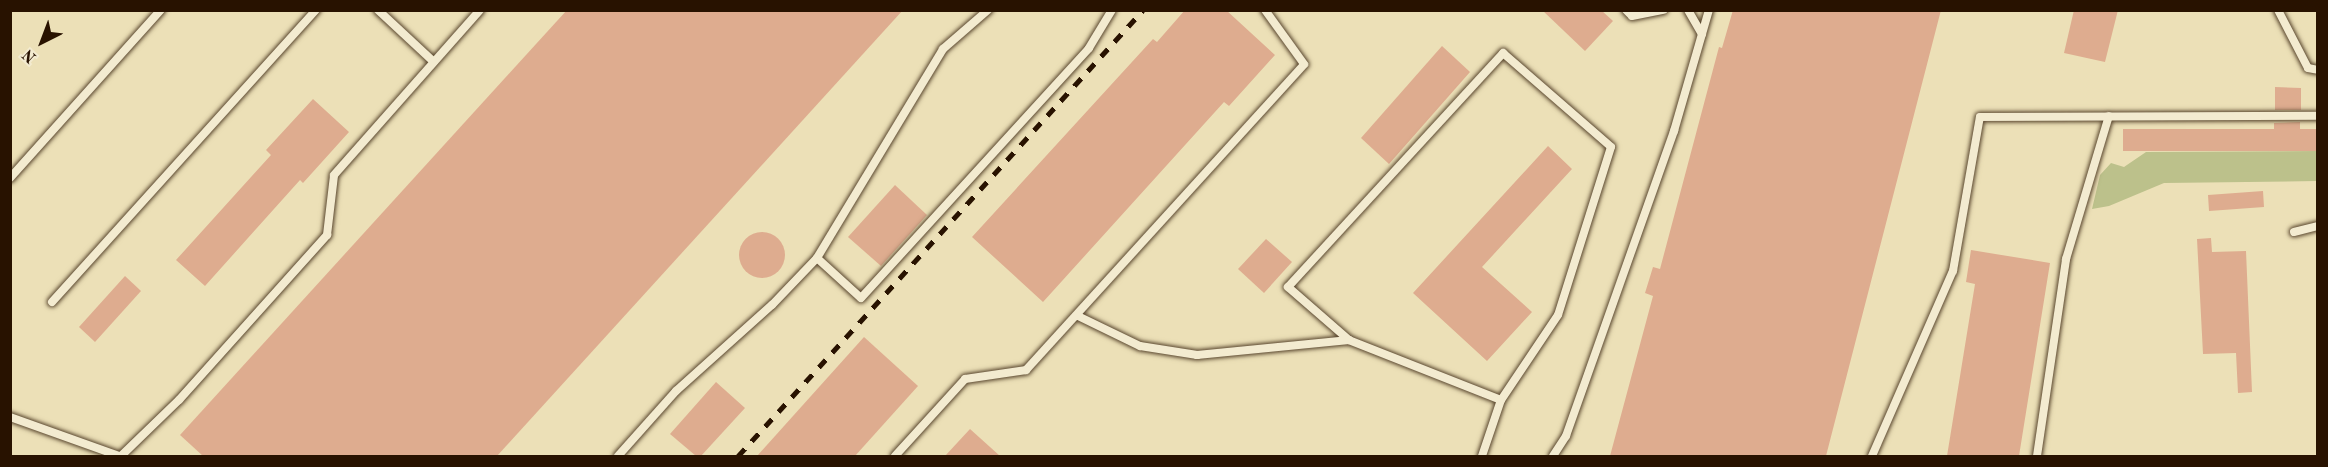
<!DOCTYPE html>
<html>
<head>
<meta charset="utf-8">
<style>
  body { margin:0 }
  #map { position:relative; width:2328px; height:467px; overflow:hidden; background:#ece0b7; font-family:"Old Standard TT",serif }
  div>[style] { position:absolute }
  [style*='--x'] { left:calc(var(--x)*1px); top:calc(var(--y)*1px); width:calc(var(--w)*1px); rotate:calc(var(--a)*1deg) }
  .green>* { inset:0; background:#bcc18b }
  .building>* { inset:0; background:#deac8f }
  .round { border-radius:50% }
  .roads { filter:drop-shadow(0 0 2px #59462e) drop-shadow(0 0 2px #59462e) }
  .service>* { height:8px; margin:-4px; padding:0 4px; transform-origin:4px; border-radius:4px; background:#f3ebd0 }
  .rail>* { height:4.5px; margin-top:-2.25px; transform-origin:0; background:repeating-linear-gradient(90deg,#281200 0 10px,transparent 0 20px) }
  span { translate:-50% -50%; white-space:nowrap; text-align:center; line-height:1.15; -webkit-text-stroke:4.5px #f3ebd0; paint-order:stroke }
  .frame { position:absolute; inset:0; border:12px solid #281200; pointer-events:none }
  .north { position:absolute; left:12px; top:12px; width:60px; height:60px; -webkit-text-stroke:4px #f3ebd0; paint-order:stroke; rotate:222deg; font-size:16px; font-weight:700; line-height:24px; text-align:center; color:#281200 }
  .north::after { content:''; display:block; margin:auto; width:21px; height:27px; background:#281200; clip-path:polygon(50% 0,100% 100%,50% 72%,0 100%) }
</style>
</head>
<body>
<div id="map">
  <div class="green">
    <div style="clip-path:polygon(2317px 151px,2317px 181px,2164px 183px,2109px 206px,2092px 209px,2100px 175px,2111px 163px,2124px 167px,2146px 152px)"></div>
  </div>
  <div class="building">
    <div style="clip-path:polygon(567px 10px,903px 10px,497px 456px,203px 456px,180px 435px)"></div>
    <div style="clip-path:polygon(1185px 10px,1226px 10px,1275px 55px,1229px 106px,1224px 102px,1043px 302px,972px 237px,1153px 39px,1157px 42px)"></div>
    <div style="clip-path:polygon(1542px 10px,1601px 10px,1613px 21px,1585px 51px)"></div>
    <div style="clip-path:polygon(1733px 10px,1941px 10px,1826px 456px,1610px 456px,1653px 296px,1645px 293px,1653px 267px,1660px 269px,1719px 47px,1722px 48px)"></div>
    <div style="clip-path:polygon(2074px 10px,2118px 10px,2105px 62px,2064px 53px)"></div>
    <div style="clip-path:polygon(1442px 46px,1470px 72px,1389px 164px,1361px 138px)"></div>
    <div style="clip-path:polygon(2275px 87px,2301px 88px,2301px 110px,2275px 110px)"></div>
    <div style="clip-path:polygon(313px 99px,349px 132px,303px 183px,300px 180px,205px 286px,176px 260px,271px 155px,266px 150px)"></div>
    <div style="clip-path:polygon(2300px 122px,2300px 129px,2318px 129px,2318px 151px,2123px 151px,2123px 129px,2274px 129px,2274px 123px)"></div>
    <div style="clip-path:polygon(1548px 146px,1572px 169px,1482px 267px,1532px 312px,1487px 361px,1413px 293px)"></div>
    <div style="clip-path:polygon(895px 185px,927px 215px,881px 266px,848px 237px)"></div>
    <div style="clip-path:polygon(2263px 191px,2264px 207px,2209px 211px,2208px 195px)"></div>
    <div class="round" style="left:739px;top:232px;width:46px;height:46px"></div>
    <div style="clip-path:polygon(2211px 238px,2212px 252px,2246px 251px,2252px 392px,2238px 393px,2236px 353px,2203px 354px,2197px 239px)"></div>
    <div style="clip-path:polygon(1266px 239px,1292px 262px,1264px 293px,1238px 269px)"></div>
    <div style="clip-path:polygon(1971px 250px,2050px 263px,2019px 456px,1947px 456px,1975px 284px,1966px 282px)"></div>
    <div style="clip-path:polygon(125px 276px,141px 291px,95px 342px,79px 327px)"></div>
    <div style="clip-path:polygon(864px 337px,918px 386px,855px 456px,757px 456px)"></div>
    <div style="clip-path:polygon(716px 382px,745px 408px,701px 456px,696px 456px,670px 434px)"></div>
    <div style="clip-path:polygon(970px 429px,1000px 456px,945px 456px)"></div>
  </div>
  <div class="roads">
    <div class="service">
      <div style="--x:378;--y:10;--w:76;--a:42.9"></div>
      <div style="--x:1626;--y:10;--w:8;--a:45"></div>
      <div style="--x:1632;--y:16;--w:32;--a:-11"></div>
      <div style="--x:1688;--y:10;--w:28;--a:60"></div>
      <div style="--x:2278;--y:10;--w:65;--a:62.7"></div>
      <div style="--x:2308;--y:68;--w:10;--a:11"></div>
      <div style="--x:10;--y:178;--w:226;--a:-48.1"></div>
      <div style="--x:2294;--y:232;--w:25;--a:-14"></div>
      <div style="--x:817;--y:258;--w:59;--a:42.3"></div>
      <div style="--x:861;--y:298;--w:338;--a:-47.6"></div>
      <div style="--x:1089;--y:48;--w:44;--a:-58.8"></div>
      <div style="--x:52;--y:302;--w:394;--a:-47.9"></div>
      <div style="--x:1078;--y:316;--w:69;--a:25.8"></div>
      <div style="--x:1140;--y:346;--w:58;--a:9"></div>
      <div style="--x:1197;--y:355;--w:153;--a:-5.6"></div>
      <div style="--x:1349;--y:340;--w:81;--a:-139"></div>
      <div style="--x:1288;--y:287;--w:318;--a:-47.4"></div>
      <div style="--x:1503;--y:53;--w:143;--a:41"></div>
      <div style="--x:1611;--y:147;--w:176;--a:107.5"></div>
      <div style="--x:1558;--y:315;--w:102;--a:123.8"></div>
      <div style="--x:1501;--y:400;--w:163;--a:-158.5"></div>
      <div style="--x:10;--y:417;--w:116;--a:19.7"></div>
      <div style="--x:121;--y:456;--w:81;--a:-44"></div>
      <div style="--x:179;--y:400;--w:222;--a:-48.1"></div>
      <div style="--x:327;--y:235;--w:60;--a:-83.3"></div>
      <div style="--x:334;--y:175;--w:220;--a:-48.5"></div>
      <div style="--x:618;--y:456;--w:87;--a:-48.3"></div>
      <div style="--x:676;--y:391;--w:129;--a:-41.9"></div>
      <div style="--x:772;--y:305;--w:65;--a:-46.2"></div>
      <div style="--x:817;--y:258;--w:244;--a:-58.9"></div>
      <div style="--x:943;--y:49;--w:60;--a:-40.9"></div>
      <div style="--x:895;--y:456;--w:104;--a:-47.7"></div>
      <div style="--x:965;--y:379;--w:62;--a:-8.4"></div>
      <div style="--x:1026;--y:370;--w:413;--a:-47.7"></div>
      <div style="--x:1304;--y:64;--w:67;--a:-125.8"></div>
      <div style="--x:1482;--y:456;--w:59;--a:-71.3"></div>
      <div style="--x:1553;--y:456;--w:24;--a:-57"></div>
      <div style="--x:1566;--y:436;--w:324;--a:-70.5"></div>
      <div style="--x:1674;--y:131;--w:126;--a:-73.9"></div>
      <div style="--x:1872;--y:456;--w:202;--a:-66.4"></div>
      <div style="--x:1953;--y:271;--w:156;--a:-80.1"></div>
      <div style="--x:1980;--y:117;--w:338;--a:-0.2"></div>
      <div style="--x:2037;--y:456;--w:199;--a:-81.6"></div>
      <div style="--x:2066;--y:259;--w:149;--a:-73.3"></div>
    </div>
  </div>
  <div class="rail">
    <div style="--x:738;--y:456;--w:602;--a:-47.76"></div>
  </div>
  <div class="frame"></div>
  <div class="north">N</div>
</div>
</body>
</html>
